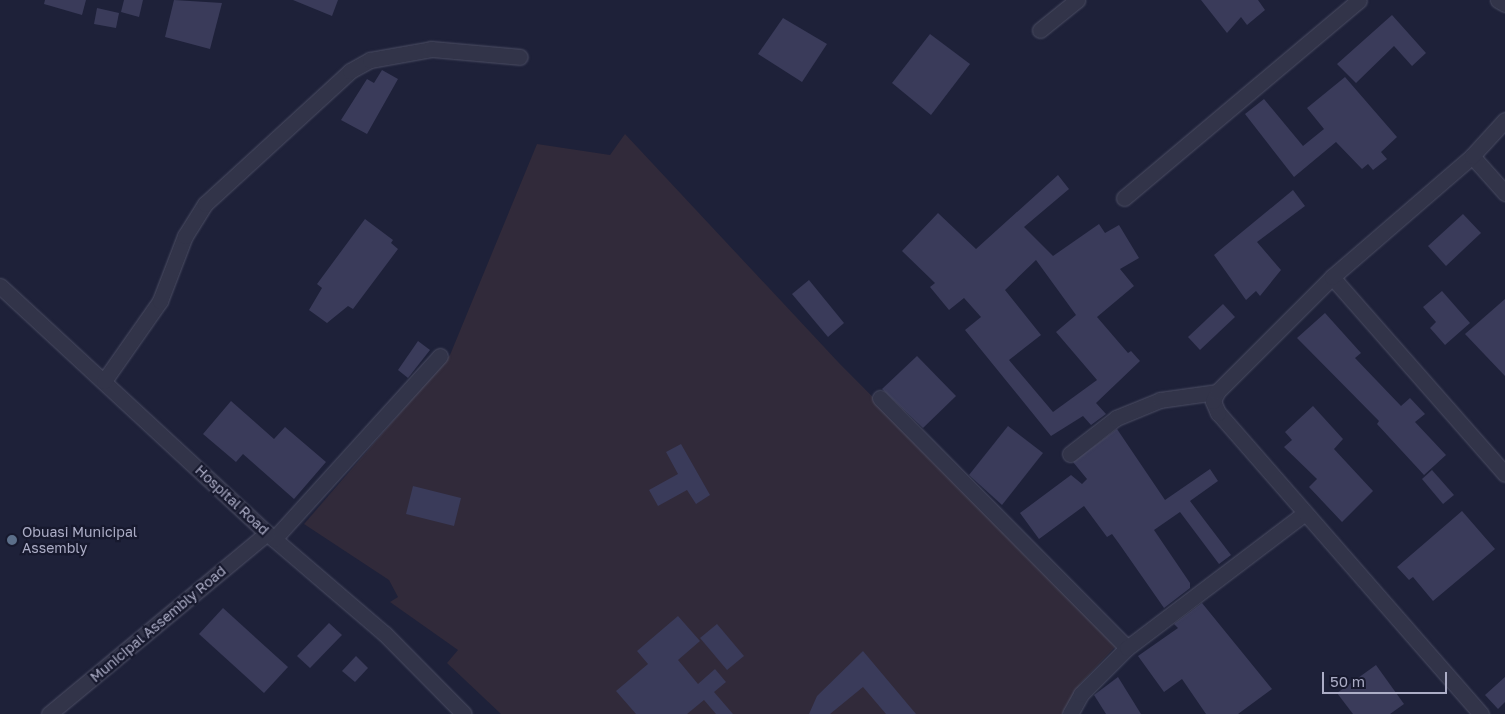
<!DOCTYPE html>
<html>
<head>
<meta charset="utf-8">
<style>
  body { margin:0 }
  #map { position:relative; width:1505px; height:714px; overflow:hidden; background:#1e2139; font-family:"Golos Text",sans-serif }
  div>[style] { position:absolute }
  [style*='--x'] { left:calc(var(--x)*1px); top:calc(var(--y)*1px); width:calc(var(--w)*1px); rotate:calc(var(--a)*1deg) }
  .medical>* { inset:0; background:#312a3a }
  .building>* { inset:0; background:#3a3b5a }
  .roads { filter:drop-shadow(0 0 1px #4c4e64) drop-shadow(0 0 1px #4c4e64) }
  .minor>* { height:15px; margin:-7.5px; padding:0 7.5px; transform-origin:7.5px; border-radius:7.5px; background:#323449 }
  .dots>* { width:14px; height:14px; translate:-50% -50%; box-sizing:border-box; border:2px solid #17192e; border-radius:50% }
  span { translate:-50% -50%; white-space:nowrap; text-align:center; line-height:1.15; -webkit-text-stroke:4.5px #17192e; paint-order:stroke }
  .street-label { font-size:14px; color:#acadc6 }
  .poi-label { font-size:14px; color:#acadc6 }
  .left { translate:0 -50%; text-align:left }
  .scale { position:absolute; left:1322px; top:672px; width:125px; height:22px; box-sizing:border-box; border:2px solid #acadc6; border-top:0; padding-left:6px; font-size:15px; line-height:18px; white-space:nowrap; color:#acadc6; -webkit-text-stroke:4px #17192e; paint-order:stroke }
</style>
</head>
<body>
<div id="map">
  <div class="medical">
    <div style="clip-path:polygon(625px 134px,839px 363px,1118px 644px,1080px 684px,1062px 714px,501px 714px,447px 663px,458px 650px,390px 602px,398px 597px,389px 580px,304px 524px,450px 355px,537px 144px,610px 155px)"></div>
  </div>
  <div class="building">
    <div style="clip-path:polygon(45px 0,86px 0,82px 15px,44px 4px)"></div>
    <div style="clip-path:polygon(124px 0,143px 0,139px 17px,121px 12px)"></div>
    <div style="clip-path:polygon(174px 0,222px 3px,210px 49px,165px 37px)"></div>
    <div style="clip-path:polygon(293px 0,338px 0,332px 16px)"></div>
    <div style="clip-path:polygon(1201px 0,1258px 0,1265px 10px,1247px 25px,1241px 17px,1227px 33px)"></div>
    <div style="clip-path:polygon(97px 8px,119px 13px,116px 28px,94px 24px)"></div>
    <div style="clip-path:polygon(1392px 15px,1426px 53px,1412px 66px,1394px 46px,1356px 83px,1337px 64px)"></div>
    <div style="clip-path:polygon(783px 18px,827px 44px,802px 82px,758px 54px)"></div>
    <div style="clip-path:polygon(930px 34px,970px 64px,931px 115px,892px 83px)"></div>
    <div style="clip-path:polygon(382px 70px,398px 79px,367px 134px,341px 120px,367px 79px,374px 83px)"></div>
    <div style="clip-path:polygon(1345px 77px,1397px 137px,1381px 152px,1387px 159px,1373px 170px,1368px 164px,1362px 169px,1336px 142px,1294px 177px,1245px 114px,1264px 99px,1303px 146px,1324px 129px,1307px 108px)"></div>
    <div style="clip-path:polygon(evenodd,1058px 175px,1069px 189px,1024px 227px,1053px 256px,1099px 224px,1105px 233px,1119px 225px,1139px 258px,1120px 269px,1134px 286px,1097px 317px,1128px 353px,1131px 351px,1140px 361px,1096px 403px,1106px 414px,1091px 425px,1083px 416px,1051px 436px,965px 330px,981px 317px,964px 298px,949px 310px,930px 287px,935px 283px,902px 251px,938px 213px,976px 249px,1058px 175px,1036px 260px,1076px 315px,1056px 332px,1097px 380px,1053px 412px,1009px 360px,1041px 335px,1005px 290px,1036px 260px)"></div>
    <div style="clip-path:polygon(1293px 190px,1305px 206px,1257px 242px,1281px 270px,1260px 296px,1256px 291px,1246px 300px,1214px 255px)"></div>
    <div style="clip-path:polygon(1463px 214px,1481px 233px,1446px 266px,1428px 246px)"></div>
    <div style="clip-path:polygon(365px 219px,393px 240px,391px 243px,398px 249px,353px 309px,348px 306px,327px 323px,309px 310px,322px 288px,317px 284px)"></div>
    <div style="clip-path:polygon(809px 280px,844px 323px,828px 337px,792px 294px)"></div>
    <div style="clip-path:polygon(1442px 291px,1470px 323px,1445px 345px,1430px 328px,1436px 322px,1423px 307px)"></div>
    <div style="clip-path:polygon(1505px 299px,1505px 376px,1465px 334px)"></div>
    <div style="clip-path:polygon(1223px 304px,1235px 317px,1200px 350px,1188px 337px)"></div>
    <div style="clip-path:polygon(1325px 313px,1361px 353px,1355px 358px,1401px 406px,1410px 398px,1425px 414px,1415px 422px,1446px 455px,1424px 475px,1377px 424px,1379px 421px,1297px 338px)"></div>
    <div style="clip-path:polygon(418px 341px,430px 350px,408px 378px,398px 370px)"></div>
    <div style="clip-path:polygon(917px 356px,956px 396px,923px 428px,882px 389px)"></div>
    <div style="clip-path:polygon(231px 401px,274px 439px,285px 427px,326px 462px,294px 499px,243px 454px,236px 462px,203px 434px)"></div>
    <div style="clip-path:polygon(1313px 406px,1343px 439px,1334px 449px,1373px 491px,1342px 522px,1309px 487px,1317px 479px,1284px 447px,1292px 440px,1285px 432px)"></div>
    <div style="clip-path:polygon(1008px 426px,1043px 453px,1002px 505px,969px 475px)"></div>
    <div style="clip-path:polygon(1117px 429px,1165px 500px,1210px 469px,1218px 481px,1190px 501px,1231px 555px,1219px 564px,1180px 512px,1154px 530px,1190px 583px,1190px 588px,1164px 608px,1120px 545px,1112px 534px,1107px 537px,1084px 506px,1039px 539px,1020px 513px,1071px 475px,1082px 484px,1087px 479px,1073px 462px)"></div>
    <div style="clip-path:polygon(681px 444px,710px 495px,696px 504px,687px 490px,658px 506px,649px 490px,678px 474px,666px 452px)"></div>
    <div style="clip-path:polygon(1432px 470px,1454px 495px,1443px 504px,1422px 479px)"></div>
    <div style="clip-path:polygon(413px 486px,461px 498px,454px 526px,406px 514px)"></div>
    <div style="clip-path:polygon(1462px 511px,1495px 549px,1433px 601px,1413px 577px,1409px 580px,1397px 567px)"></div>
    <div style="clip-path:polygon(1202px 603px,1272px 689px,1238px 714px,1206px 714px,1182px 679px,1164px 692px,1138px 656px,1178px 628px,1174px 624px)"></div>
    <div style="clip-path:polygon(223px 608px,288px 667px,264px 693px,199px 634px)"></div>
    <div style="clip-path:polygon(678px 616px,700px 641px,678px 660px,698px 684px,715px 669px,726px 682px,714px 692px,733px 714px,716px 714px,704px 700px,687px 714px,636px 714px,616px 691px,648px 664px,637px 651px)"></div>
    <div style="clip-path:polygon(329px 623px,342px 635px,310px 668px,297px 656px)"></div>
    <div style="clip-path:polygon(717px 624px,744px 656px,727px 670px,700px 638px)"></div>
    <div style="clip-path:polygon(863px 651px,916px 714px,886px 714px,863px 687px,830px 714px,809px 714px,817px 696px)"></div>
    <div style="clip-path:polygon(356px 656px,368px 668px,355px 682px,342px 671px)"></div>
    <div style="clip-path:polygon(1376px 665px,1404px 704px,1390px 714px,1353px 714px,1337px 693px)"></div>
    <div style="clip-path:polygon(1118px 677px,1141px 714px,1106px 714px,1094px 695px)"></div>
    <div style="clip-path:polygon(1505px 677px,1505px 702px,1498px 709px,1485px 695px)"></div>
  </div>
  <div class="roads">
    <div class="minor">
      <div style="--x:1498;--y:0;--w:8;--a:30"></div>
      <div style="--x:1040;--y:30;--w:48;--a:-39"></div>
      <div style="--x:1472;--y:156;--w:50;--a:48.3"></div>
      <div style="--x:1124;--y:198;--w:307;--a:-40.1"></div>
      <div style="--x:1332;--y:277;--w:262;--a:48.7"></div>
      <div style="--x:0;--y:286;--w:364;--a:42.8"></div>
      <div style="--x:267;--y:533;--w:155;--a:40.6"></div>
      <div style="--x:385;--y:634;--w:112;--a:45.4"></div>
      <div style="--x:104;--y:381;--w:98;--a:-55"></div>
      <div style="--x:160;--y:301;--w:70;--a:-69"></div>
      <div style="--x:185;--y:236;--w:38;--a:-58"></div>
      <div style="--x:205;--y:204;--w:197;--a:-42.5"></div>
      <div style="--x:350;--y:71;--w:23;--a:-29"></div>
      <div style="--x:370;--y:60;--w:62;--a:-10.2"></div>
      <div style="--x:431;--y:49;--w:89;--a:5.1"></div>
      <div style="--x:880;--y:398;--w:351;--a:45.3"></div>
      <div style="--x:1070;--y:454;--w:58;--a:-38"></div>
      <div style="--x:1116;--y:418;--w:48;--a:-22.2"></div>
      <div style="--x:1160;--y:400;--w:58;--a:-8"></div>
      <div style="--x:274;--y:539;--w:247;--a:-47.8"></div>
      <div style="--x:49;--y:714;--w:283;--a:-39.7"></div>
      <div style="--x:1070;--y:714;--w:23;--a:-61"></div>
      <div style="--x:1081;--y:694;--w:65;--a:-45"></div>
      <div style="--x:1127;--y:648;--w:223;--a:-37.2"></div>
      <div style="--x:1481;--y:714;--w:400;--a:-131.1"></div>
      <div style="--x:1218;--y:413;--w:13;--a:-113"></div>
      <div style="--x:1213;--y:401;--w:10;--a:-66"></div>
      <div style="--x:1217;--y:392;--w:163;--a:-45"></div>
      <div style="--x:1332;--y:277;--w:185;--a:-40.8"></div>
      <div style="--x:1472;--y:156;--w:49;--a:-47.5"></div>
    </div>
  </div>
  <div class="dots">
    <div style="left:12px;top:540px;background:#5c6f8a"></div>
  </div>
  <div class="street-label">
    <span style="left:232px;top:500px;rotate:43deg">Hospital Road</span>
    <span style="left:158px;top:624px;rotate:-40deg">Municipal Assembly Road</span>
  </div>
  <div class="poi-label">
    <span class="left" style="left:22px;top:540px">Obuasi Municipal<br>Assembly</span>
  </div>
  <div class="scale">50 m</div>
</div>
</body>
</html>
